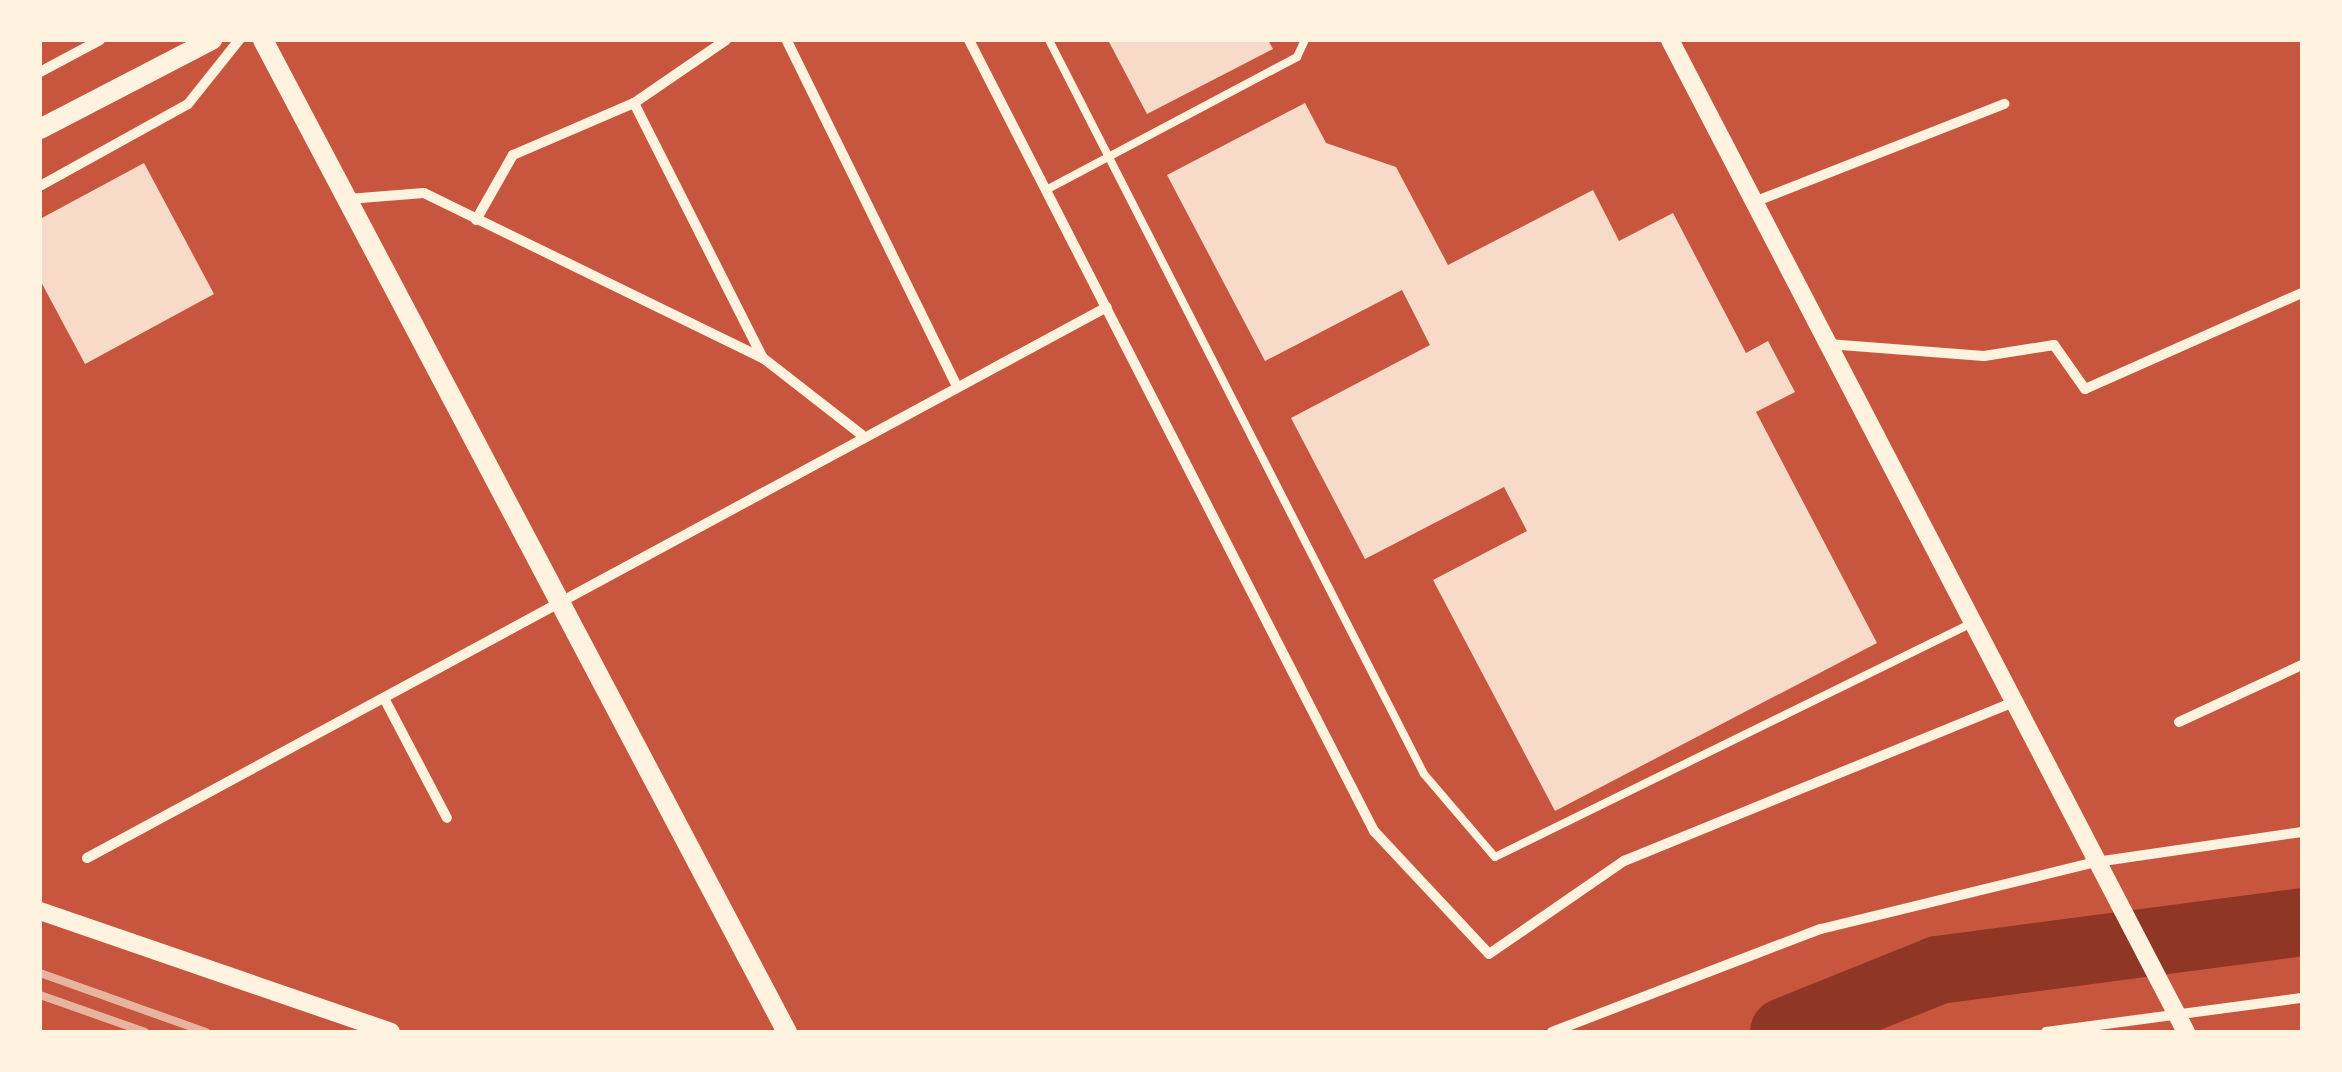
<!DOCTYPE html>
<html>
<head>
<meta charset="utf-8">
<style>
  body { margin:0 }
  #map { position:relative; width:2342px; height:1072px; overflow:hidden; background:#c8553d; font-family:"Roboto Condensed",sans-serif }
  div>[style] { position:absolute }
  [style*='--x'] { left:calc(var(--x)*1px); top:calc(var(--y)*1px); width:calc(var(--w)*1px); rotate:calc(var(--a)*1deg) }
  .river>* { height:68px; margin:-34px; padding:0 34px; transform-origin:34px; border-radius:34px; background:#8f3625 }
  .building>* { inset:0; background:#f7dbc8 }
  .service>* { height:8px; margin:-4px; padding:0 4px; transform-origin:4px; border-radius:4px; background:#fff3e0 }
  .minor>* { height:10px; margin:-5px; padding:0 5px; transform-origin:5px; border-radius:5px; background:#fff3e0 }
  .tertiary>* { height:18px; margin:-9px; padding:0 9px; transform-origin:9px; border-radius:9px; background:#fff3e0 }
  .secondary>* { height:20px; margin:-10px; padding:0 10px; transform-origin:10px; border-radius:10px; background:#fff3e0 }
  .rail>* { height:8px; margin:-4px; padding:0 4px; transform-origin:4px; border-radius:4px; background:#e9b49f }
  span { translate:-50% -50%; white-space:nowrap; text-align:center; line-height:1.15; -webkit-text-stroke:8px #fff3e0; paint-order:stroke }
  .frame { position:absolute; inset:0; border:42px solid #fff3e0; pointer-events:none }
</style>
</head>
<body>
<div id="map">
  <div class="river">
    <div style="--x:1784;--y:1032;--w:166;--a:-21.9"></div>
    <div style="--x:1938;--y:970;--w:367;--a:-7.5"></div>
  </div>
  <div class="building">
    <div style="clip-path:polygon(1108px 40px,1268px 40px,1273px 49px,1147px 114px)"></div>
    <div style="clip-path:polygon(1305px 103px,1326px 143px,1396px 167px,1448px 265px,1593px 190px,1619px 241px,1673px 213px,1746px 353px,1768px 341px,1795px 392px,1756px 412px,1877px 643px,1555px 811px,1433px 580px,1527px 531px,1504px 487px,1365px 559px,1291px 418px,1430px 345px,1402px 290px,1265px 361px,1167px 175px)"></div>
    <div style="clip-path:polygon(144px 163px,214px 294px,85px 364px,40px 280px,40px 219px)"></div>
  </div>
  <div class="service">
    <div style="--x:1049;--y:40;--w:824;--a:62.94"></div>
    <div style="--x:1424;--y:774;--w:109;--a:49.5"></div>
    <div style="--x:1495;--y:857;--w:531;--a:-26.13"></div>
    <div style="--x:1046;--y:190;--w:284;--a:-27.9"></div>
    <div style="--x:1297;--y:57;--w:19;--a:-65"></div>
  </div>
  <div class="minor">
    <div style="--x:726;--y:40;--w:112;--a:145.6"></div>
    <div style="--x:634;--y:103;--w:286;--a:63.2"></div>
    <div style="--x:763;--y:358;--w:125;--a:37.9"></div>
    <div style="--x:969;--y:40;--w:889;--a:62.89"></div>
    <div style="--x:1374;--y:831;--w:168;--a:46.9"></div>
    <div style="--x:1489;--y:954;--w:164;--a:-34.6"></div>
    <div style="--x:1624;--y:861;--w:420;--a:-22.2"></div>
    <div style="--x:787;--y:41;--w:380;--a:63.8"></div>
    <div style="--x:40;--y:72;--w:68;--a:-28.1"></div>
    <div style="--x:40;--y:186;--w:169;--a:-29"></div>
    <div style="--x:188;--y:104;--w:82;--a:-51.4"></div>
    <div style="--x:348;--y:199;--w:76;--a:-4.5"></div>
    <div style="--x:424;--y:193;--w:377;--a:26"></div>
    <div style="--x:1754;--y:202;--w:269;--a:-21.4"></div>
    <div style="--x:476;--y:220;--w:75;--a:-60.4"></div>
    <div style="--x:513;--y:155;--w:132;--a:-23.3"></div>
    <div style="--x:1828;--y:344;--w:156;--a:4.4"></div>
    <div style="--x:1984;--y:356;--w:71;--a:-8.9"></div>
    <div style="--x:2054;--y:345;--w:54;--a:54.8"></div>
    <div style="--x:2085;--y:389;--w:237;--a:-23.9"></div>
    <div style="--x:385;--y:700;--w:133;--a:62.3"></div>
    <div style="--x:2179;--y:722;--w:136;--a:-24.9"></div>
    <div style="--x:87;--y:858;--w:1159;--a:-28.38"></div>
    <div style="--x:1552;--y:1032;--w:288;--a:-21"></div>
    <div style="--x:1821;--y:929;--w:283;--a:-13.7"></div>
    <div style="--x:2096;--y:862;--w:208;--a:-8.3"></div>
    <div style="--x:2046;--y:1032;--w:258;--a:-7.6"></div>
  </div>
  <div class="tertiary">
    <div style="--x:1670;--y:40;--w:1118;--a:62.52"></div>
    <div style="--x:40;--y:911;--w:371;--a:19"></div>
  </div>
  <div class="secondary">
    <div style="--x:263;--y:40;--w:1122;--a:62.16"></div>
    <div style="--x:40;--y:129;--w:194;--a:-27.4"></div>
  </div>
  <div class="rail">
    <div style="--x:40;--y:973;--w:176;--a:19.6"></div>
    <div style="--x:40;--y:995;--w:111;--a:19.4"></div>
  </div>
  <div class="frame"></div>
</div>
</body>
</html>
